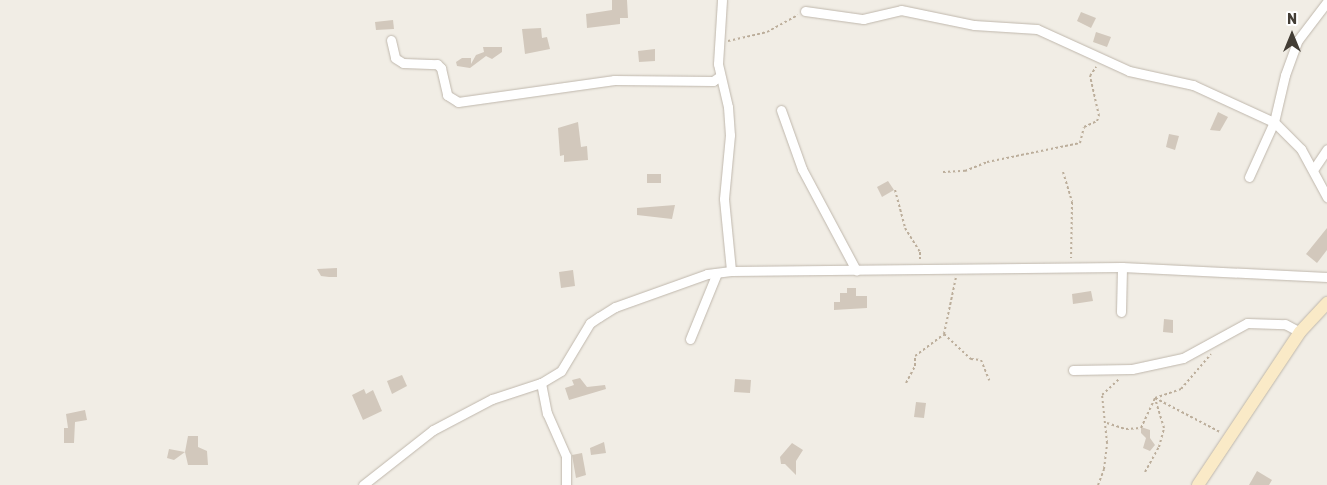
<!DOCTYPE html>
<html>
<head>
<meta charset="utf-8">
<style>
  body { margin:0 }
  #map { position:relative; width:1327px; height:485px; overflow:hidden; background:#f1ede5; font-family:Rubik,sans-serif }
  div>[style] { position:absolute }
  [style*='--x'] { left:calc(var(--x)*1px); top:calc(var(--y)*1px); width:calc(var(--w)*1px); rotate:calc(var(--a)*1deg) }
  .building>* { inset:0; background:#d2c8bc }
  .path>* { height:2px; margin-top:-1px; transform-origin:0; background:repeating-linear-gradient(90deg,#bcae9b 0 2.5px,transparent 0 5px) }
  .roads { filter:drop-shadow(0 0 1px #bfb7ac) drop-shadow(0 0 1px #bfb7ac) }
  .minor>* { height:9px; margin:-4.5px; padding:0 4.5px; transform-origin:4.5px; border-radius:4.5px; background:#fff }
  .secondary>* { height:12px; margin:-6px; padding:0 6px; transform-origin:6px; border-radius:6px; background:#faeac7 }
  span { translate:-50% -50%; white-space:nowrap; text-align:center; line-height:1.15; -webkit-text-stroke:4.5px #fff; paint-order:stroke }
  .north { position:absolute; left:1267px; top:10px; width:50px; height:50px; -webkit-text-stroke:4px #fff; paint-order:stroke; rotate:0deg; font-size:14px; font-weight:700; line-height:20px; text-align:center; color:#433d35 }
  .north::after { content:''; display:block; margin:auto; width:18px; height:22px; background:#433d35; clip-path:polygon(50% 0,100% 100%,50% 72%,0 100%) }
</style>
</head>
<body>
<div id="map">
  <div class="building">
    <div style="clip-path:polygon(612px 0,627px 0,628px 18px,620px 18px,620px 24px,587px 28px,586px 14px,612px 10px)"></div>
    <div style="clip-path:polygon(1081px 12px,1096px 18px,1091px 28px,1077px 21px)"></div>
    <div style="clip-path:polygon(393px 20px,394px 29px,376px 30px,375px 22px)"></div>
    <div style="clip-path:polygon(541px 28px,542px 38px,547px 37px,550px 49px,525px 54px,522px 29px)"></div>
    <div style="clip-path:polygon(1096px 32px,1111px 37px,1107px 47px,1093px 42px)"></div>
    <div style="clip-path:polygon(483px 47px,502px 47px,502px 52px,492px 59px,486px 56px,470px 68px,457px 66px,456px 62px,462px 58px,471px 58px,471px 64px,476px 55px,484px 52px)"></div>
    <div style="clip-path:polygon(655px 49px,655px 61px,639px 62px,638px 51px)"></div>
    <div style="clip-path:polygon(1218px 112px,1228px 117px,1220px 131px,1210px 130px)"></div>
    <div style="clip-path:polygon(578px 122px,581px 147px,587px 146px,588px 160px,564px 162px,564px 155px,560px 156px,558px 128px)"></div>
    <div style="clip-path:polygon(1169px 134px,1179px 136px,1175px 150px,1166px 147px)"></div>
    <div style="clip-path:polygon(647px 174px,661px 174px,661px 183px,647px 183px)"></div>
    <div style="clip-path:polygon(888px 181px,894px 190px,882px 197px,877px 187px)"></div>
    <div style="clip-path:polygon(675px 205px,672px 219px,637px 215px,637px 208px)"></div>
    <div style="clip-path:polygon(1327px 228px,1327px 250px,1317px 263px,1306px 254px)"></div>
    <div style="clip-path:polygon(337px 268px,337px 277px,329px 277px,321px 276px,317px 269px)"></div>
    <div style="clip-path:polygon(573px 270px,575px 286px,561px 288px,559px 272px)"></div>
    <div style="clip-path:polygon(847px 288px,856px 288px,856px 296px,867px 296px,867px 308px,834px 310px,834px 302px,840px 302px,840px 293px,847px 293px)"></div>
    <div style="clip-path:polygon(1091px 291px,1093px 301px,1073px 304px,1072px 294px)"></div>
    <div style="clip-path:polygon(1164px 319px,1173px 320px,1173px 333px,1163px 332px)"></div>
    <div style="clip-path:polygon(402px 375px,407px 386px,392px 394px,387px 381px)"></div>
    <div style="clip-path:polygon(580px 378px,587px 387px,605px 385px,606px 389px,569px 400px,565px 388px,574px 385px,572px 380px)"></div>
    <div style="clip-path:polygon(735px 379px,751px 380px,750px 393px,734px 392px)"></div>
    <div style="clip-path:polygon(364px 389px,366px 394px,373px 390px,382px 411px,363px 420px,352px 395px)"></div>
    <div style="clip-path:polygon(916px 402px,926px 403px,924px 418px,914px 417px)"></div>
    <div style="clip-path:polygon(85px 410px,87px 420px,75px 422px,74px 443px,64px 443px,64px 428px,68px 428px,66px 414px)"></div>
    <div style="clip-path:polygon(1141px 427px,1150px 430px,1150px 438px,1155px 445px,1150px 451px,1143px 448px,1146px 438px,1141px 433px)"></div>
    <div style="clip-path:polygon(188px 436px,198px 436px,198px 447px,207px 451px,208px 465px,188px 465px,185px 452px,174px 460px,167px 458px,169px 449px,185px 452px)"></div>
    <div style="clip-path:polygon(604px 442px,606px 453px,591px 455px,590px 448px)"></div>
    <div style="clip-path:polygon(792px 443px,803px 450px,796px 461px,796px 475px,785px 464px,781px 464px,780px 457px)"></div>
    <div style="clip-path:polygon(582px 453px,586px 475px,576px 478px,572px 455px)"></div>
    <div style="clip-path:polygon(1257px 471px,1272px 480px,1269px 485px,1249px 485px)"></div>
  </div>
  <div class="path">
    <div style="--x:728;--y:41;--w:40;--a:-13"></div>
    <div style="--x:767;--y:32;--w:35;--a:-29"></div>
    <div style="--x:943;--y:172;--w:22;--a:-3"></div>
    <div style="--x:965;--y:171;--w:24;--a:-22"></div>
    <div style="--x:987;--y:162;--w:95;--a:-11.5"></div>
    <div style="--x:1080;--y:143;--w:16;--a:-76"></div>
    <div style="--x:1084;--y:127;--w:14;--a:-25"></div>
    <div style="--x:1097;--y:121;--w:5;--a:-68"></div>
    <div style="--x:1099;--y:116;--w:41;--a:-102.7"></div>
    <div style="--x:1090;--y:76;--w:11;--a:-56"></div>
    <div style="--x:1063;--y:172;--w:31;--a:73"></div>
    <div style="--x:1072;--y:202;--w:56;--a:91"></div>
    <div style="--x:895;--y:190;--w:39;--a:75"></div>
    <div style="--x:905;--y:228;--w:28;--a:58"></div>
    <div style="--x:920;--y:252;--w:8;--a:90"></div>
    <div style="--x:944;--y:334;--w:37;--a:43"></div>
    <div style="--x:971;--y:359;--w:10;--a:6"></div>
    <div style="--x:981;--y:360;--w:22;--a:68"></div>
    <div style="--x:906;--y:383;--w:19;--a:-62"></div>
    <div style="--x:915;--y:366;--w:10;--a:-90"></div>
    <div style="--x:915;--y:356;--w:36;--a:-37"></div>
    <div style="--x:944;--y:334;--w:58;--a:-78.1"></div>
    <div style="--x:1155;--y:398;--w:73;--a:27.6"></div>
    <div style="--x:1107;--y:423;--w:20;--a:18"></div>
    <div style="--x:1126;--y:429;--w:15;--a:-4"></div>
    <div style="--x:1141;--y:428;--w:33;--a:-65"></div>
    <div style="--x:1155;--y:398;--w:28;--a:-19"></div>
    <div style="--x:1181;--y:389;--w:46;--a:-49.4"></div>
    <div style="--x:1145;--y:472;--w:29;--a:-61"></div>
    <div style="--x:1159;--y:447;--w:20;--a:-75"></div>
    <div style="--x:1164;--y:428;--w:31;--a:-107"></div>
    <div style="--x:1098;--y:485;--w:17;--a:-69"></div>
    <div style="--x:1104;--y:469;--w:26;--a:-83"></div>
    <div style="--x:1107;--y:443;--w:48;--a:-95.9"></div>
    <div style="--x:1102;--y:395;--w:23;--a:-43"></div>
  </div>
  <div class="roads">
    <div class="minor">
      <div style="--x:722;--y:0;--w:64;--a:93.6"></div>
      <div style="--x:718;--y:64;--w:44;--a:76.9"></div>
      <div style="--x:728;--y:107;--w:28;--a:86"></div>
      <div style="--x:730;--y:135;--w:64;--a:95.4"></div>
      <div style="--x:724;--y:199;--w:72;--a:84.4"></div>
      <div style="--x:805;--y:11;--w:59;--a:7.9"></div>
      <div style="--x:863;--y:19;--w:39;--a:-13"></div>
      <div style="--x:901;--y:10;--w:75;--a:11.6"></div>
      <div style="--x:974;--y:25;--w:63;--a:3.6"></div>
      <div style="--x:1037;--y:29;--w:101;--a:24.5"></div>
      <div style="--x:1129;--y:71;--w:66;--a:12.3"></div>
      <div style="--x:1193;--y:85;--w:89;--a:24.6"></div>
      <div style="--x:1274;--y:122;--w:38;--a:45"></div>
      <div style="--x:1301;--y:149;--w:55;--a:61.6"></div>
      <div style="--x:391;--y:40;--w:18;--a:77"></div>
      <div style="--x:395;--y:58;--w:9;--a:32"></div>
      <div style="--x:403;--y:63;--w:34;--a:2"></div>
      <div style="--x:437;--y:64;--w:6;--a:45"></div>
      <div style="--x:441;--y:68;--w:28;--a:77"></div>
      <div style="--x:447;--y:95;--w:13;--a:32"></div>
      <div style="--x:458;--y:102;--w:158;--a:-8"></div>
      <div style="--x:614;--y:80;--w:99;--a:0.6"></div>
      <div style="--x:713;--y:81;--w:7;--a:-34"></div>
      <div style="--x:781;--y:110;--w:63;--a:70.4"></div>
      <div style="--x:802;--y:169;--w:115;--a:61.9"></div>
      <div style="--x:1313;--y:170;--w:25;--a:-56"></div>
      <div style="--x:1249;--y:177;--w:60;--a:-65.6"></div>
      <div style="--x:1274;--y:122;--w:48;--a:-76.8"></div>
      <div style="--x:1285;--y:75;--w:37;--a:-70"></div>
      <div style="--x:1298;--y:40;--w:48;--a:-52.7"></div>
      <div style="--x:1121;--y:312;--w:45;--a:-88.7"></div>
      <div style="--x:690;--y:339;--w:71;--a:-67.8"></div>
      <div style="--x:1073;--y:370;--w:59;--a:-1"></div>
      <div style="--x:1132;--y:369;--w:52;--a:-12.2"></div>
      <div style="--x:1183;--y:358;--w:73;--a:-28.7"></div>
      <div style="--x:1247;--y:323;--w:38;--a:2"></div>
      <div style="--x:1285;--y:324;--w:17;--a:28"></div>
      <div style="--x:541;--y:383;--w:31;--a:79"></div>
      <div style="--x:547;--y:413;--w:47;--a:66.2"></div>
      <div style="--x:566;--y:456;--w:29;--a:90"></div>
      <div style="--x:363;--y:485;--w:89;--a:-38.2"></div>
      <div style="--x:433;--y:430;--w:67;--a:-27.7"></div>
      <div style="--x:492;--y:399;--w:52;--a:-18.1"></div>
      <div style="--x:541;--y:383;--w:23;--a:-31"></div>
      <div style="--x:561;--y:371;--w:56;--a:-58.9"></div>
      <div style="--x:590;--y:323;--w:11;--a:-34"></div>
      <div style="--x:599;--y:317;--w:19;--a:-32"></div>
      <div style="--x:615;--y:307;--w:98;--a:-19.7"></div>
      <div style="--x:707;--y:274;--w:24;--a:-7"></div>
      <div style="--x:731;--y:271;--w:391;--a:-0.6"></div>
      <div style="--x:1122;--y:267;--w:205;--a:2.8"></div>
    </div>
    <div class="secondary">
      <div style="--x:1198;--y:485;--w:184;--a:-56.3"></div>
      <div style="--x:1300;--y:332;--w:40;--a:-47"></div>
    </div>
  </div>
  <div class="north">N</div>
</div>
</body>
</html>
